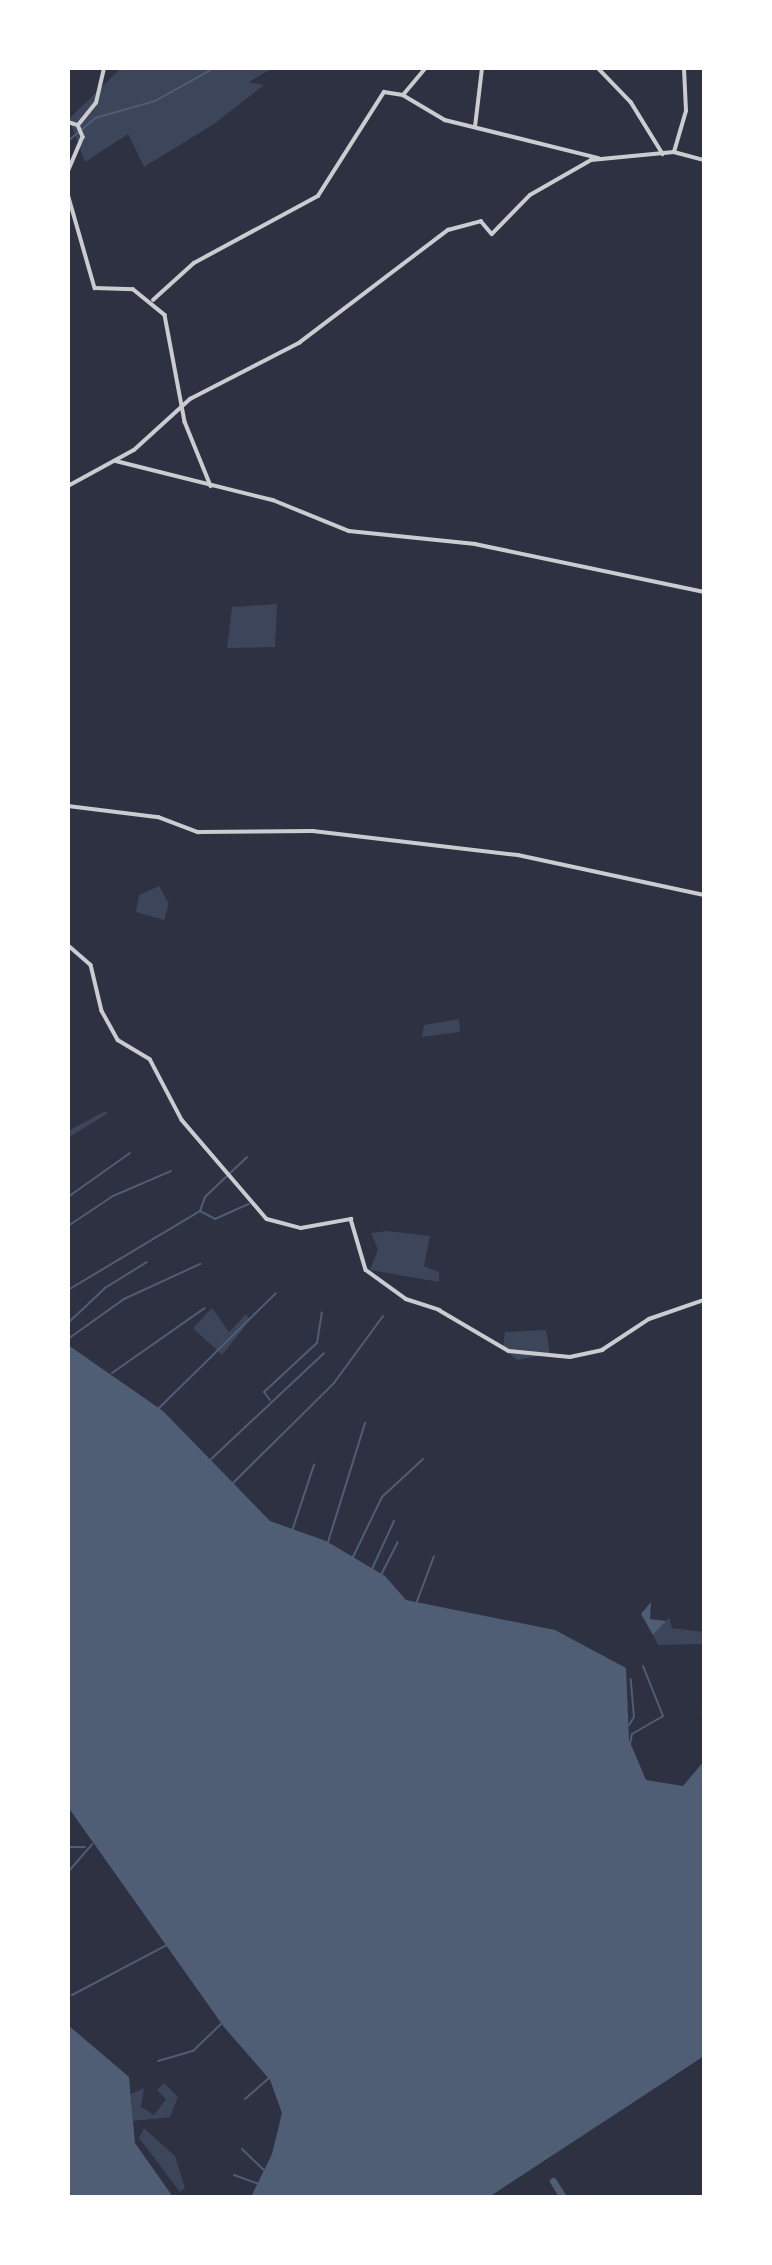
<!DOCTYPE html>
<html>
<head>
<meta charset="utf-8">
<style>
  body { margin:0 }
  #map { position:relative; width:772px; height:2265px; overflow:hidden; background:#2d3142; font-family:"Times New Roman",serif }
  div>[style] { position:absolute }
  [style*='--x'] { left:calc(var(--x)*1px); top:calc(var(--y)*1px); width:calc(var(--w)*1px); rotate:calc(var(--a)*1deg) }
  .green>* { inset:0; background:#3c4559 }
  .water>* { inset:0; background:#4f5d75 }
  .stream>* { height:2px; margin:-1px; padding:0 1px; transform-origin:1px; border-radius:1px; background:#4f5d75 }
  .canal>* { height:7px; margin:-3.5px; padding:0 3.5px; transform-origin:3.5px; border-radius:3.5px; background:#4f5d75 }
  .minor>* { height:3.5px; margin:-1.75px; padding:0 1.75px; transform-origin:1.75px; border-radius:1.75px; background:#caccd0 }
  span { translate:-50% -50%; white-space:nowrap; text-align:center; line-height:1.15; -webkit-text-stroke:7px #fff; paint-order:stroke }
  .frame { position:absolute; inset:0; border:70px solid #fff; pointer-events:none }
</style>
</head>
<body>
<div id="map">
  <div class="green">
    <div style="clip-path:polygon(121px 68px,273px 68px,249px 82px,264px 85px,214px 124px,144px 167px,128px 134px,85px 162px,69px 119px)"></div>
    <div style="clip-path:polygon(277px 604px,275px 647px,227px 648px,232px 607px)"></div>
    <div style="clip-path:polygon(159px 886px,169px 904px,164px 920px,136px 912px,139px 895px)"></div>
    <div style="clip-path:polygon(459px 1019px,460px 1032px,422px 1037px,424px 1025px)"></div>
    <div style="clip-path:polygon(105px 1111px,108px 1113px,68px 1138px,68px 1131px)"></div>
    <div style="clip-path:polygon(387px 1231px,430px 1236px,424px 1266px,439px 1272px,439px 1282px,370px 1270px,378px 1249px,371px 1233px)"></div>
    <div style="clip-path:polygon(212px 1308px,229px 1332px,246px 1314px,250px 1320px,222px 1355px,193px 1328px)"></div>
    <div style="clip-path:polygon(546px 1330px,550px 1354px,517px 1360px,503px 1348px,505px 1332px)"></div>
    <div style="clip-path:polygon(669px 1617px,672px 1628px,704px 1632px,704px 1644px,658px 1645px,653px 1635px)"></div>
    <div style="clip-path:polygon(164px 2083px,178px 2097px,170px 2117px,133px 2121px,131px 2094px,144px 2088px,141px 2107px,154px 2115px,166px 2099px,157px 2090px)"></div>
    <div style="clip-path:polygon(144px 2128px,175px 2156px,185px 2188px,180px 2192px,139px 2138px)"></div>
  </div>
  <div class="water">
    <div style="clip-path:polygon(68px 1345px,163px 1411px,270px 1521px,326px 1541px,385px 1576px,406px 1600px,555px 1630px,626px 1668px,629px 1740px,646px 1780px,683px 1786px,704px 1761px,704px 2056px,489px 2197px,251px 2197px,272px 2154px,282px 2113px,270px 2080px,224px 2027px,68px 1807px)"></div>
    <div style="clip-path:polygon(651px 1602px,650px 1619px,666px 1621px,653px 1635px,641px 1614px)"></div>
    <div style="clip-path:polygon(68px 2025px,129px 2077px,135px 2143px,173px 2197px,68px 2197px)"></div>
  </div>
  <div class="stream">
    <div style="--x:68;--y:141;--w:35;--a:-40"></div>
    <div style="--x:95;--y:118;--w:62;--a:-15.8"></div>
    <div style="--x:155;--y:101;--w:68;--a:-29.2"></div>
    <div style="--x:68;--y:1197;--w:76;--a:-35.4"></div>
    <div style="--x:200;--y:1211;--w:17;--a:28"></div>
    <div style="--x:215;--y:1219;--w:37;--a:-24"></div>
    <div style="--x:68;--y:1226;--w:54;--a:-33.7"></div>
    <div style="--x:113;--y:1196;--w:63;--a:-23.3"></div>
    <div style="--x:68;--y:1290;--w:154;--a:-30.9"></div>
    <div style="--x:200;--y:1211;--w:15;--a:-70"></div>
    <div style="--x:205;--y:1197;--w:58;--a:-43.6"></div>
    <div style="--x:68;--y:1323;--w:51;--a:-43.4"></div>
    <div style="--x:105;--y:1288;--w:49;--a:-31.8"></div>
    <div style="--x:68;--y:1339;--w:69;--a:-35.5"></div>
    <div style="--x:124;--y:1299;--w:84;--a:-24.7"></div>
    <div style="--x:112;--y:1373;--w:113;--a:-35"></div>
    <div style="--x:270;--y:1400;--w:10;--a:-127"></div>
    <div style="--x:264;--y:1392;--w:72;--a:-42.8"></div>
    <div style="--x:317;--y:1343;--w:31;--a:-81"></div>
    <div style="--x:158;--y:1409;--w:165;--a:-44.5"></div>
    <div style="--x:208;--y:1462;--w:159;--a:-43.2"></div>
    <div style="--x:233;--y:1483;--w:142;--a:-44.7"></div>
    <div style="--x:334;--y:1383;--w:83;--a:-53.8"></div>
    <div style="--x:292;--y:1531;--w:70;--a:-71.6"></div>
    <div style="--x:328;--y:1542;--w:125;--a:-72.7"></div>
    <div style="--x:352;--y:1559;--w:69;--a:-64.2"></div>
    <div style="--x:382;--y:1497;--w:56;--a:-42.8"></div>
    <div style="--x:371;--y:1571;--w:55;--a:-65.3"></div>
    <div style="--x:381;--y:1575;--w:37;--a:-63"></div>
    <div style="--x:416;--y:1604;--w:51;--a:-69.4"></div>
    <div style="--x:702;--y:1712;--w:3;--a:45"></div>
    <div style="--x:629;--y:1725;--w:9;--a:-58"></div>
    <div style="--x:634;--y:1717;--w:38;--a:-95"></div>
    <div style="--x:630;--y:1744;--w:10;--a:-79"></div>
    <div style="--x:632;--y:1734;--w:36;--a:-30"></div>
    <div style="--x:663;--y:1716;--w:54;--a:-111.8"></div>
    <div style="--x:68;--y:1847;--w:17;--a:0"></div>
    <div style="--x:68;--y:1872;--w:37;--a:-49"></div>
    <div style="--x:72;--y:1995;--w:107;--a:-27.8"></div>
    <div style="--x:158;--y:2061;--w:36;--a:-16"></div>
    <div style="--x:193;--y:2051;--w:39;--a:-44"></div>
    <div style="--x:245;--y:2099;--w:33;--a:-41"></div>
    <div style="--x:242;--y:2149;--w:30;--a:44"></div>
    <div style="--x:234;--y:2175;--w:27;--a:20"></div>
  </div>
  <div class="canal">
    <div style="--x:553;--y:2181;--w:19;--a:58"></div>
  </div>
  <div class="minor">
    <div style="--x:598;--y:68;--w:47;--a:45.9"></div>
    <div style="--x:631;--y:102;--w:61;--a:58.4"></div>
    <div style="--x:403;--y:95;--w:35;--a:-50"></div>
    <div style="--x:68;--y:122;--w:10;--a:17"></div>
    <div style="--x:78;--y:125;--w:13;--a:67"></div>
    <div style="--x:83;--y:137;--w:38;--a:113"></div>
    <div style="--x:78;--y:125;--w:28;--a:-51"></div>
    <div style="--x:96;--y:103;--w:36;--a:-77"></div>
    <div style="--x:475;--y:127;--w:59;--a:-83.2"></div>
    <div style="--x:674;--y:152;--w:31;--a:15"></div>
    <div style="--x:68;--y:194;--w:98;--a:74"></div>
    <div style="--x:95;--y:288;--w:38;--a:2"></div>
    <div style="--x:133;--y:289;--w:41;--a:39.1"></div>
    <div style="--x:165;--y:315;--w:109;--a:79.4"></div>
    <div style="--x:185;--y:422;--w:69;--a:67.9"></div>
    <div style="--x:153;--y:300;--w:55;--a:-42.1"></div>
    <div style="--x:194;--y:263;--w:141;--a:-28.4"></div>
    <div style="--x:318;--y:196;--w:123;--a:-57.6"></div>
    <div style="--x:384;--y:92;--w:19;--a:9"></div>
    <div style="--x:403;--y:95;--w:49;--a:30.8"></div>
    <div style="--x:445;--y:120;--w:158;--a:13.9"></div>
    <div style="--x:116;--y:461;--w:162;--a:14"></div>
    <div style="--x:273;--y:500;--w:82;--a:22.2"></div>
    <div style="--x:349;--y:531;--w:127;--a:5.9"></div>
    <div style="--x:475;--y:544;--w:234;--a:11.8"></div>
    <div style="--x:68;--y:486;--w:75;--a:-28.6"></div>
    <div style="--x:134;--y:450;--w:76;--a:-42.3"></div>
    <div style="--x:190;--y:399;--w:123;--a:-27.2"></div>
    <div style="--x:299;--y:343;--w:187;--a:-37.2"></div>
    <div style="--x:448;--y:230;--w:34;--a:-15"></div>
    <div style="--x:481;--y:221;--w:17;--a:50"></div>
    <div style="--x:492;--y:234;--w:54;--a:-45.7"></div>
    <div style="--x:530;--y:195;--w:70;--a:-29.8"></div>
    <div style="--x:591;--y:160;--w:83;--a:-5.5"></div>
    <div style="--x:674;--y:152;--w:43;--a:-73.7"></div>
    <div style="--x:686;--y:111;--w:43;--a:-92.7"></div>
    <div style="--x:68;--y:806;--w:91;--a:7"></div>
    <div style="--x:158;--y:817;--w:43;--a:20.6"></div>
    <div style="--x:198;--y:832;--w:115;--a:-0.5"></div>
    <div style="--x:313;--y:831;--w:206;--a:6.7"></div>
    <div style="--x:518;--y:855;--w:190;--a:12.1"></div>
    <div style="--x:68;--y:945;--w:30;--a:41"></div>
    <div style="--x:91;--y:965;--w:47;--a:76.6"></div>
    <div style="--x:102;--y:1011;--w:33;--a:61"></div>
    <div style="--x:118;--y:1040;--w:37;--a:31"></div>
    <div style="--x:150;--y:1059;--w:69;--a:62.3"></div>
    <div style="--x:182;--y:1120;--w:130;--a:49.4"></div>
    <div style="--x:267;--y:1219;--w:35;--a:15"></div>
    <div style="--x:301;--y:1228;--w:51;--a:-10.2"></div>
    <div style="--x:351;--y:1219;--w:53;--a:73.6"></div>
    <div style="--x:366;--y:1270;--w:49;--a:35.9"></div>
    <div style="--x:406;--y:1299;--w:35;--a:18"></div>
    <div style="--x:439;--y:1310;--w:81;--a:30.4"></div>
    <div style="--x:509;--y:1351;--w:61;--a:5.6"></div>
    <div style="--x:570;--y:1357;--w:33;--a:-12"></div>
    <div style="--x:602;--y:1350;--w:56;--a:-33.4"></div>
    <div style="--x:649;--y:1319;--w:58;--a:-19.1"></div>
  </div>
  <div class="frame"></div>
</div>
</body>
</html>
